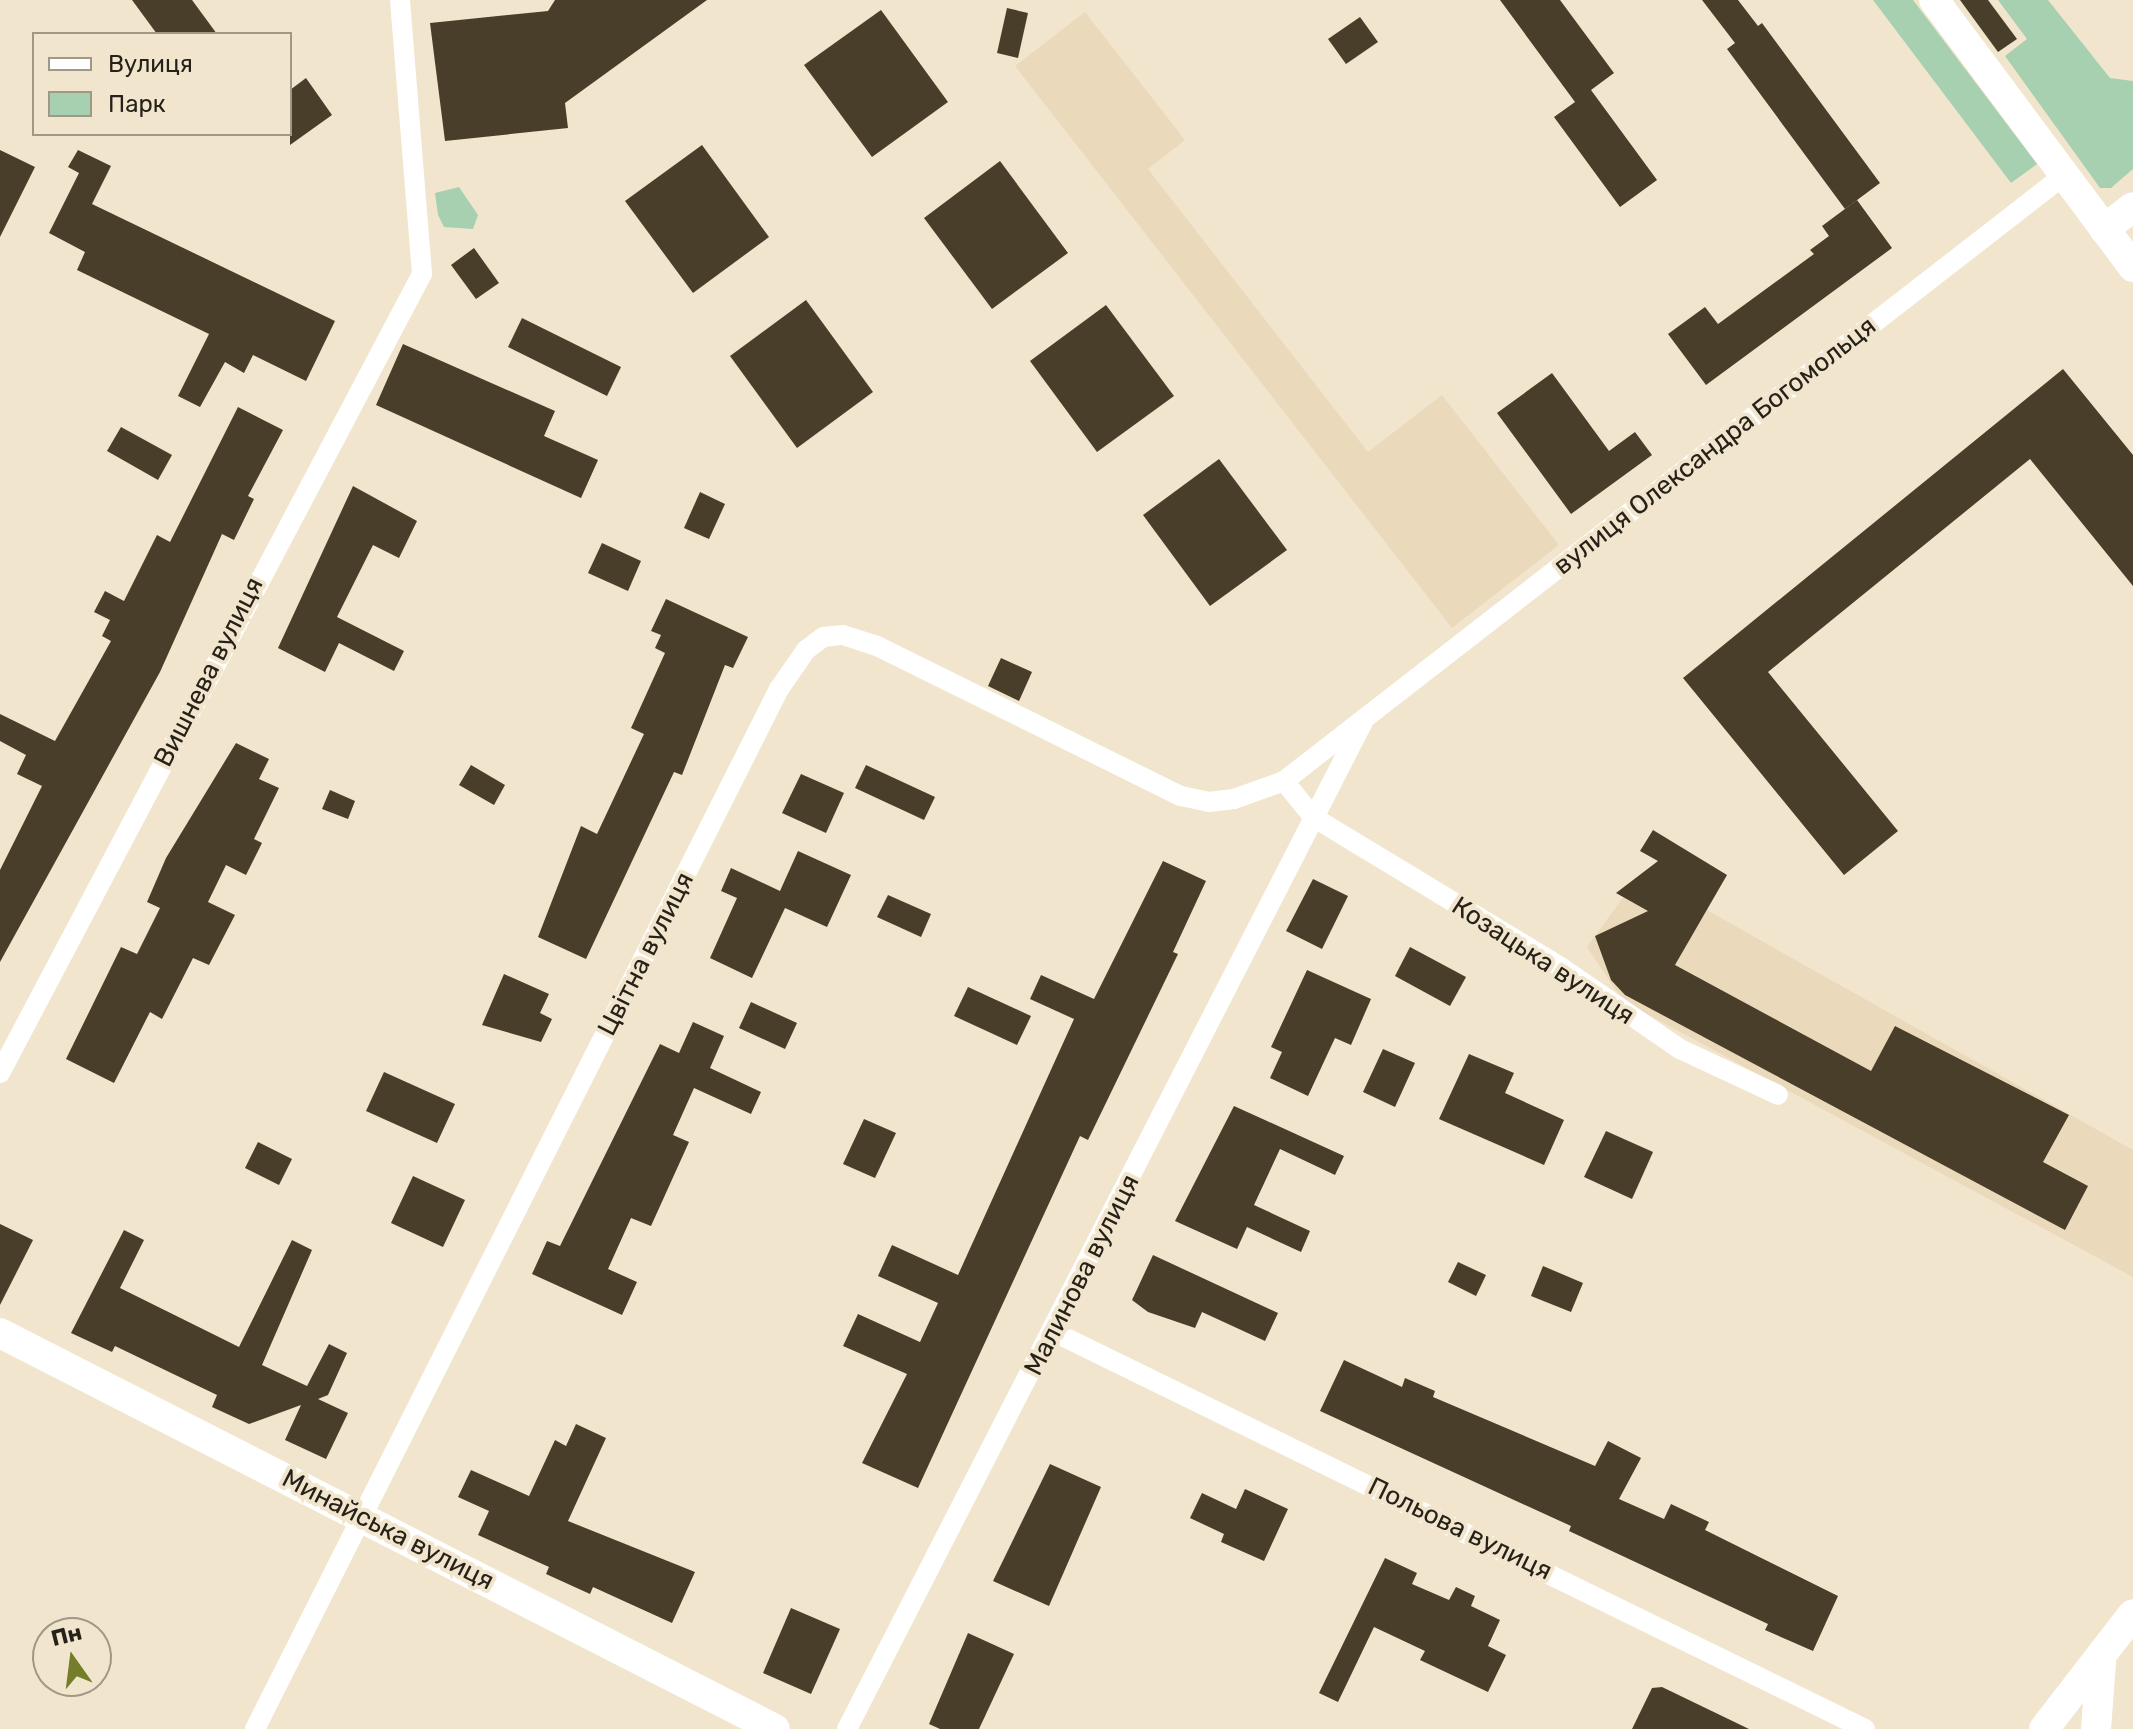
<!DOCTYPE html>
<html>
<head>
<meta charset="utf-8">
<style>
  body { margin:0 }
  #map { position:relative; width:2133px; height:1729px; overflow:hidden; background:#f2e5cd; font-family:Rubik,sans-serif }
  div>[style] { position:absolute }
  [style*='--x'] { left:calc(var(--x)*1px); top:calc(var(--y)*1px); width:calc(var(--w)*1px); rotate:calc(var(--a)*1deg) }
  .built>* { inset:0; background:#ebd9bc }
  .green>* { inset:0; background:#a7d0b1 }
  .building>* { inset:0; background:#493e2a }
  .street>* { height:20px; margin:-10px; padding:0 10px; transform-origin:10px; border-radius:10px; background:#fff }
  .secondary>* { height:30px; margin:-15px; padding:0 15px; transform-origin:15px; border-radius:15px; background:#fff }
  span { translate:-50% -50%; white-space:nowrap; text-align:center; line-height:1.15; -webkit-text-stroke:8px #f2e5cd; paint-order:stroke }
  .street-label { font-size:26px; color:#272219 }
  .legend { position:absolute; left:32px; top:32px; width:260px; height:104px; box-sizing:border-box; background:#f2e5cd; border:2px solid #a19785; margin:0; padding:10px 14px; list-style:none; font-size:24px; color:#272219 }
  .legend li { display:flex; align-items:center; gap:16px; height:40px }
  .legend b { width:40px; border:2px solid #a19785 }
  .north { position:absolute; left:32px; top:1617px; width:80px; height:80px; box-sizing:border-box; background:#f2e5cd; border:2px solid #a19785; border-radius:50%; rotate:346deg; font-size:22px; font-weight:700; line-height:32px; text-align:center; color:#272219 }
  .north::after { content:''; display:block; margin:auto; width:28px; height:36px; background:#747d29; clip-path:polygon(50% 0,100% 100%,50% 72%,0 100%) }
</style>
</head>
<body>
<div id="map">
  <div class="built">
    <div style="clip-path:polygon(1085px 12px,1185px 140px,1148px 169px,1368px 452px,1442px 395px,1559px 545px,1452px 628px,1015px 66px)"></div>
    <div style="clip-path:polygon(1641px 873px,2133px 1150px,2133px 1277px,1623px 1001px,1587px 947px)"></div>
  </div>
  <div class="green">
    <div style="clip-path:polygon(1873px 0,1913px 0,2037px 164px,2011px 183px)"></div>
    <div style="clip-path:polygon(1998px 0,2048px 0,2110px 78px,2133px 81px,2133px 169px,2111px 188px,2100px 188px,2005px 56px,2027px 39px)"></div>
    <div style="clip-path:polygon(459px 187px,478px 215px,473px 229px,444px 227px,438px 215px,435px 193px)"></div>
  </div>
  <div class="building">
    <div style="clip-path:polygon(132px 0,192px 0,217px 34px,157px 34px)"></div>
    <div style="clip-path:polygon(555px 0,707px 0,565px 103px,568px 128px,445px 141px,430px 23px,548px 11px)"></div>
    <div style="clip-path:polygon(1500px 0,1560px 0,1614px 73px,1591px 90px,1657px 180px,1620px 207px,1554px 117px,1575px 102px)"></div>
    <div style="clip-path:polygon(1702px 0,1738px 0,1758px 26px,1762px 23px,1880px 183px,1845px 209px,1727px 49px,1735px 43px)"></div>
    <div style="clip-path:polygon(1960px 0,1988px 0,2017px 39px,1998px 52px)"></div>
    <div style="clip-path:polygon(1007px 8px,1028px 13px,1018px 58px,997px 53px)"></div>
    <div style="clip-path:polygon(881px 10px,948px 102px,872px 157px,804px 65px)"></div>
    <div style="clip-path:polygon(1360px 17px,1378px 42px,1346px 64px,1328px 39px)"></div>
    <div style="clip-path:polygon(306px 78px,332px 115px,290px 145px,290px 90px)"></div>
    <div style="clip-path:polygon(702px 145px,769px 237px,693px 293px,625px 201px)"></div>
    <div style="clip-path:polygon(0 150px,35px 167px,0 237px)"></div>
    <div style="clip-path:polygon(78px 150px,111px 166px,92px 204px,335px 321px,306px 381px,253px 355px,244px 373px,225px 362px,200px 407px,178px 396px,209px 334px,77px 270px,85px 252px,49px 233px,79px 173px,68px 167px)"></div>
    <div style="clip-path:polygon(1000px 161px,1068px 253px,992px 309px,924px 218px)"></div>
    <div style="clip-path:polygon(1857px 200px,1892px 248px,1706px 385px,1668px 334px,1705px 307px,1718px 324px,1814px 254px,1810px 250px,1829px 236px,1822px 226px)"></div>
    <div style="clip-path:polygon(474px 248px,499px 283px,476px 299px,451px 265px)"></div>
    <div style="clip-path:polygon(806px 300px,873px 392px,797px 448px,730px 356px)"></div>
    <div style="clip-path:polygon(1106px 305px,1174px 396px,1097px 452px,1030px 361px)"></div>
    <div style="clip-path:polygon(522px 318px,621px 367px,607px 396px,508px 347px)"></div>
    <div style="clip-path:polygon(403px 344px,555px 411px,544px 436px,598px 460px,581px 498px,376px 405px)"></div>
    <div style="clip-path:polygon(2063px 369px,2133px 455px,2133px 586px,2030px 459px,1768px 672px,1898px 831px,1844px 875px,1683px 678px)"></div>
    <div style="clip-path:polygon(1552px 373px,1609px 451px,1635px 432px,1652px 455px,1571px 514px,1497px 413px)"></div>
    <div style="clip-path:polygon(238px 407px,283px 430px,248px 496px,254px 499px,234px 540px,222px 534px,160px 672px,0 962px,0 870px,42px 786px,17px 774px,26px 755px,0 741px,0 714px,55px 741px,111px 641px,102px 636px,110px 620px,94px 612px,105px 591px,124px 601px,157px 535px,170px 542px)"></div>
    <div style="clip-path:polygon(121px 427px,172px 455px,158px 480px,107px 451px)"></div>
    <div style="clip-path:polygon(1219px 459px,1287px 550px,1210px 606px,1143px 515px)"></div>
    <div style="clip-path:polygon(353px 486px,417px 521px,399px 558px,373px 545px,337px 617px,404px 651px,394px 671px,339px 643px,325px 672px,278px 648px)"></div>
    <div style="clip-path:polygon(700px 492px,725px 504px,709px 539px,684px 528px)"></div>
    <div style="clip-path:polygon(602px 543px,641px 561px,628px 591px,588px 573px)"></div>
    <div style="clip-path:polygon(666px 599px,748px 637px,733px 668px,725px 665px,682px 775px,674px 772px,586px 959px,538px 937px,581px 826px,597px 834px,644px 734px,631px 728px,665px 653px,655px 648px,661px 635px,651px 631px)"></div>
    <div style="clip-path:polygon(1001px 658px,1032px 672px,1019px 701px,988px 686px)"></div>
    <div style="clip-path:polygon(236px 743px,269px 759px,259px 779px,279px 788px,254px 839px,262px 843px,246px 875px,226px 865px,208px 902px,235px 915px,209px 965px,193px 958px,162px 1019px,150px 1012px,114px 1083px,66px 1059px,121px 947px,137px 954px,160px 908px,147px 902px,166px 858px)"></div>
    <div style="clip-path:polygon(471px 765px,505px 785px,494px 805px,459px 785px)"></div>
    <div style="clip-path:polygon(866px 765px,935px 797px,924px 820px,855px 788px)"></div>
    <div style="clip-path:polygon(801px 774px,844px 793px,826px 833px,782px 813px)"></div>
    <div style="clip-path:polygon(330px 790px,355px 801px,348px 819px,322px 809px)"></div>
    <div style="clip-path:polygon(1653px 830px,1727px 875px,1675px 965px,1871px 1071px,1895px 1026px,2069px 1115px,2043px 1162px,2088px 1186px,2065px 1230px,1625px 995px,1611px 980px,1595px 936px,1648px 911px,1616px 893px,1658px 861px,1640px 851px)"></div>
    <div style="clip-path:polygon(798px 851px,851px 875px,827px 927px,785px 908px,752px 978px,710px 958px,737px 898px,721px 891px,731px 868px,780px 891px)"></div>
    <div style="clip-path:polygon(1163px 861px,1206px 881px,1173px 952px,1178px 954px,1088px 1140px,1080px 1136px,918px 1488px,862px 1463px,907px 1374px,843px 1346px,858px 1314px,920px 1342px,938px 1303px,878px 1276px,892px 1245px,958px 1275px,1074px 1019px,1030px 999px,1041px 975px,1094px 999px)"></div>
    <div style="clip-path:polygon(1313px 879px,1348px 896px,1322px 949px,1286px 931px)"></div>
    <div style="clip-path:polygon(888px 895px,931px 914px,921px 937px,877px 917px)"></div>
    <div style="clip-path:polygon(1410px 947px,1466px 977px,1450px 1006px,1395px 976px)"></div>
    <div style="clip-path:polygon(1307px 970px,1371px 999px,1351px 1045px,1335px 1038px,1308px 1096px,1270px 1078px,1282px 1052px,1271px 1047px)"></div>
    <div style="clip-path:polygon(504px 974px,549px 994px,540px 1013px,552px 1019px,541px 1042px,482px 1025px)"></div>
    <div style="clip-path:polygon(968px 987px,1031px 1016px,1017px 1045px,954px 1016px)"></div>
    <div style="clip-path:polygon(751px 1002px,797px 1023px,785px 1049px,739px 1028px)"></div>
    <div style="clip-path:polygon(693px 1022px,724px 1036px,710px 1068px,761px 1092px,751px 1114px,694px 1088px,673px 1135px,689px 1142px,651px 1226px,631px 1218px,608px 1269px,637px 1282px,622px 1315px,532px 1274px,547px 1241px,560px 1246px,660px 1044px,679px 1053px)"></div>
    <div style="clip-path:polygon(1383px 1049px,1415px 1063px,1395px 1107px,1363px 1092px)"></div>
    <div style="clip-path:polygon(1469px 1054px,1514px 1073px,1505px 1093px,1564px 1120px,1544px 1165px,1439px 1119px)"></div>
    <div style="clip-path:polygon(384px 1072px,455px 1104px,437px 1143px,366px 1111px)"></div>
    <div style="clip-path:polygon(1234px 1106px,1344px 1156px,1335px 1175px,1280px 1149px,1254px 1205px,1310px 1231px,1301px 1252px,1247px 1227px,1237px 1249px,1175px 1221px)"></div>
    <div style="clip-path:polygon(864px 1119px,896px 1133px,875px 1178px,843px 1164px)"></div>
    <div style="clip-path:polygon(1606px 1131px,1653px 1152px,1632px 1199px,1584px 1177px)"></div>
    <div style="clip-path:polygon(258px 1142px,292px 1159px,279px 1185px,245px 1168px)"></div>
    <div style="clip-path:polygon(413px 1176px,465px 1200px,443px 1247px,391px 1223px)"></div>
    <div style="clip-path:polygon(0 1224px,33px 1240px,0 1305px)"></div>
    <div style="clip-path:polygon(124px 1230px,144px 1240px,120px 1288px,239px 1347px,292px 1240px,312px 1250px,262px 1365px,307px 1386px,329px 1344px,347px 1353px,328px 1395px,318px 1399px,348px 1413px,326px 1459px,285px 1440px,301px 1405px,249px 1424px,212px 1407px,217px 1395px,115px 1346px,112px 1352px,71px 1333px)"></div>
    <div style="clip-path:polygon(1153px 1255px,1278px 1313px,1265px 1341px,1202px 1312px,1195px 1328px,1148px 1312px,1132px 1300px)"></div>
    <div style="clip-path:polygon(1458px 1262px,1486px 1275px,1476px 1296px,1448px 1282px)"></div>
    <div style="clip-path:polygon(1543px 1266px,1583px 1283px,1571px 1312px,1531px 1296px)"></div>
    <div style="clip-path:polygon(1344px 1360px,1402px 1387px,1405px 1378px,1435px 1391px,1433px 1397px,1595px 1466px,1608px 1441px,1641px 1458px,1619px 1499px,1664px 1519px,1671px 1504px,1709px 1522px,1705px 1530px,1838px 1596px,1813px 1651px,1765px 1630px,1768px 1624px,1569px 1531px,1571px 1526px,1320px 1411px)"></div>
    <div style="clip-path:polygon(576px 1424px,606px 1438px,568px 1521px,695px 1572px,672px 1623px,593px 1587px,590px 1594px,546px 1574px,549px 1567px,478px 1535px,489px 1511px,458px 1497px,471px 1470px,529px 1496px,555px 1440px,566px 1446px)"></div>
    <div style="clip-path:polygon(1050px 1464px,1101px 1487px,1049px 1606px,993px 1581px)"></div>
    <div style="clip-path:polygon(1245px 1489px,1288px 1509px,1264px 1561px,1221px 1542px,1224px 1534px,1190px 1518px,1202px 1493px,1236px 1509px)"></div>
    <div style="clip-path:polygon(1385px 1558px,1417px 1573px,1412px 1584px,1449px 1600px,1456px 1587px,1475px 1596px,1471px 1606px,1500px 1620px,1488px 1646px,1506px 1655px,1488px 1692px,1420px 1660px,1425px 1651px,1374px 1627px,1338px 1702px,1319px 1693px)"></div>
    <div style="clip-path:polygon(791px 1608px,840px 1629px,811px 1694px,763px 1673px)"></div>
    <div style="clip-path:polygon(968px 1633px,1014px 1654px,979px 1729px,940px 1729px,929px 1724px)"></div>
    <div style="clip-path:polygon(1662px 1687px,1749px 1729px,1632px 1729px,1652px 1688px)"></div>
  </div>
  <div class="street">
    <div style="--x:1284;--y:781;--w:46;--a:51.1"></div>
    <div style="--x:1313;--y:817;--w:291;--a:31.2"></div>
    <div style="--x:1562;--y:968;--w:143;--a:34.5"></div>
    <div style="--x:1680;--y:1049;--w:108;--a:25.1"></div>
    <div style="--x:0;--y:1073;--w:904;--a:-62.16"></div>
    <div style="--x:422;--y:274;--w:275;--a:-94.6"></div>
    <div style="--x:1054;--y:1332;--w:903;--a:26.08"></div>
    <div style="--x:255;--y:1729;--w:1165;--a:-63.26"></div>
    <div style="--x:779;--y:689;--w:47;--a:-55.3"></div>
    <div style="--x:806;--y:650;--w:21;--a:-37"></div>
    <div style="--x:823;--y:637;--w:20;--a:-6"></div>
    <div style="--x:843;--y:635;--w:36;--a:18"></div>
    <div style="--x:877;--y:646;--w:339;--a:26.3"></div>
    <div style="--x:1181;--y:796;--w:29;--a:12"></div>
    <div style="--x:1209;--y:802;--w:25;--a:-7"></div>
    <div style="--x:1234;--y:799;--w:53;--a:-19.8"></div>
    <div style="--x:1284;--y:781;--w:986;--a:-37.83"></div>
    <div style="--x:847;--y:1729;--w:1132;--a:-62.87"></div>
  </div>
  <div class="secondary">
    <div style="--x:1934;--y:0;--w:333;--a:53.3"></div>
    <div style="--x:2104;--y:229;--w:36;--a:-37"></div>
    <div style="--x:0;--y:1333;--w:870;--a:27.07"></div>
    <div style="--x:2044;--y:1729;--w:145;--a:-52.3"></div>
    <div style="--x:2096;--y:1729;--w:67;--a:-85.7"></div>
  </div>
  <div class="street-label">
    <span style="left:1715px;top:446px;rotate:-38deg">вулиця Олександра Богомольця</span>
    <span style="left:209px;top:672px;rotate:-63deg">Вишнева вулиця</span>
    <span style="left:646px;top:954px;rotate:-63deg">Цвітна вулиця</span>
    <span style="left:1543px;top:961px;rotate:33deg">Козацька вулиця</span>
    <span style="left:1082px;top:1275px;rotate:-63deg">Малинова вулиця</span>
    <span style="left:1460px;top:1529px;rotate:26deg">Польова вулиця</span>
    <span style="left:388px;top:1530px;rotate:27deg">Минайська вулиця</span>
  </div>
  <ul class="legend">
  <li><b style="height:10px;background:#fff"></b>Вулиця</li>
  <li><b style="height:22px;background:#a7d0b1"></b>Парк</li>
  </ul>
  <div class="north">Пн</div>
</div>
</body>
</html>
